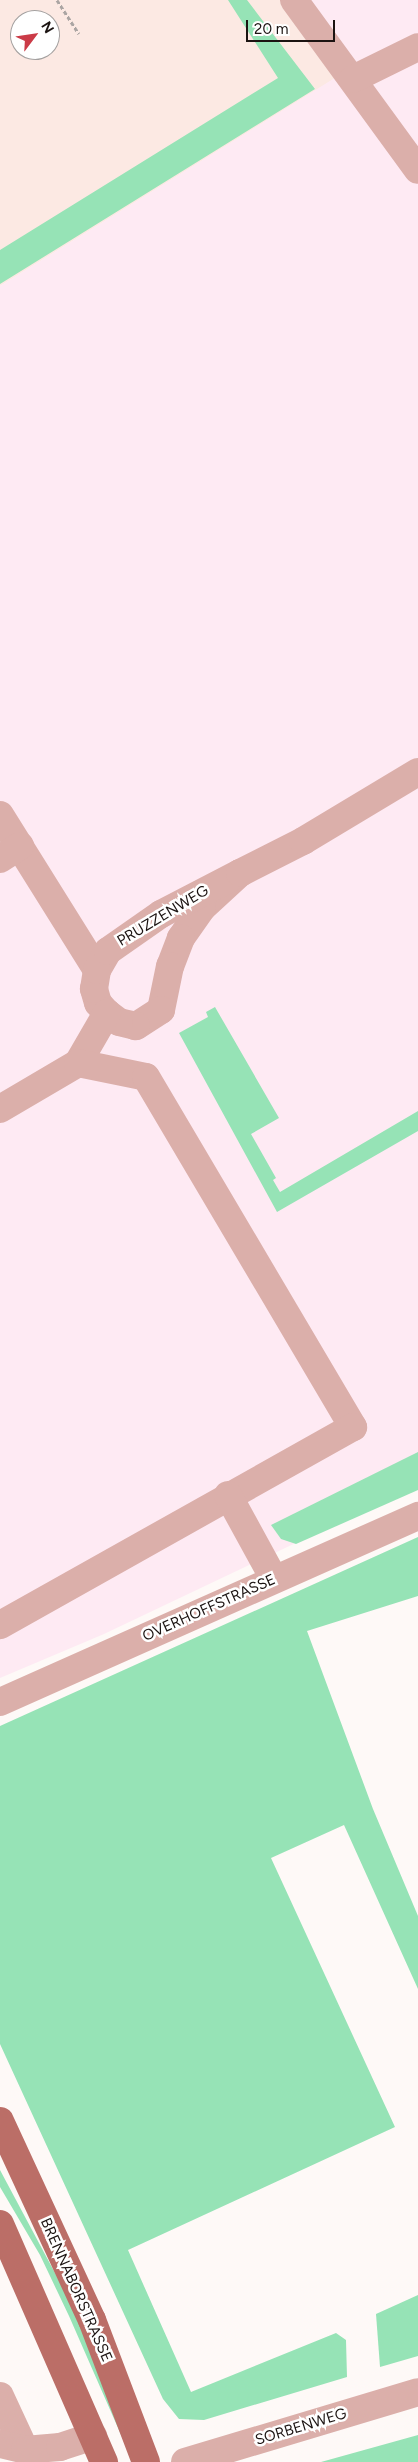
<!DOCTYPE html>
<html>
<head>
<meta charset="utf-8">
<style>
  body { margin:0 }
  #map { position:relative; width:418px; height:2462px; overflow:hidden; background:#fef9f7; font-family:Figtree,sans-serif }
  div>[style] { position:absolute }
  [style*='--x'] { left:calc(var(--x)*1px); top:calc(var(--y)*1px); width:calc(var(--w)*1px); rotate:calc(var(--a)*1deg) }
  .built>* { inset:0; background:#fce9e3 }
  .industrial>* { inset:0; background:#feeaf3 }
  .green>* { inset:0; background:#96e3b6 }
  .path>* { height:3px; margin-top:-1.5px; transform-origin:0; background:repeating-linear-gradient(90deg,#aba5a3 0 4px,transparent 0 6.5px) }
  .minor>* { height:28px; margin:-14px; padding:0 14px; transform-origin:14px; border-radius:14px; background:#dbafaa }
  .major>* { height:28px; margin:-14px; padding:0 14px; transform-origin:14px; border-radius:14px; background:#bb6e67 }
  span { translate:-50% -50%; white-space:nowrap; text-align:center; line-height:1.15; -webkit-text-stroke:5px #fff; paint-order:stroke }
  .street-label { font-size:15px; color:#1b1311 }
  .north { position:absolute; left:10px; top:10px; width:50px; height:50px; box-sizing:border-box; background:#fff; border:1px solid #a4a1a0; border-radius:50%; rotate:59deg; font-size:14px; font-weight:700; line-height:20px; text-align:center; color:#1b1311 }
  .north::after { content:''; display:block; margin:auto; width:18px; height:22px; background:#cb3b47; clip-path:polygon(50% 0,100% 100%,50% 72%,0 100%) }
  .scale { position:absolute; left:246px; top:20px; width:89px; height:22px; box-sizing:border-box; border:2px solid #1b1311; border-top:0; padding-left:6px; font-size:15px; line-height:18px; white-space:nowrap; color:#1b1311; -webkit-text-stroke:4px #fff; paint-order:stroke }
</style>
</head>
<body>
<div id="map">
  <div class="built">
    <div style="clip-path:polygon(evenodd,0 0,307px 0,355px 66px,0 286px,0 0,20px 20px,50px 20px,50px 50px,20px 50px,20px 20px)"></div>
  </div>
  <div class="industrial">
    <div style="clip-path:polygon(307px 0,418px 0,418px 1485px,104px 1634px,0 1678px,0 286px,354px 66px)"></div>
  </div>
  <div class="green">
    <div style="clip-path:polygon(228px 0,247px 0,315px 89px,0 284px,0 250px,278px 78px)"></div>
    <div style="clip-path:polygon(215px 1007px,279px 1118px,251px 1134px,276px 1178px,273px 1180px,280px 1192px,418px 1111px,418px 1131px,277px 1212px,179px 1033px,208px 1017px,206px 1012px)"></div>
    <div style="clip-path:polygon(418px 1452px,418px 1490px,296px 1544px,281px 1539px,271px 1525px)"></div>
    <div style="clip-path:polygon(418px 1537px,418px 1596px,307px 1631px,373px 1809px,418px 1916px,418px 1989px,344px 1825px,271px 1858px,395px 2127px,128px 2250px,191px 2392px,336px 2333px,346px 2340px,347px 2377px,204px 2420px,179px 2419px,163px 2399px,0 2044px,0 1726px)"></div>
    <div style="clip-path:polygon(0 2170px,79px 2318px,125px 2435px,122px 2437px,69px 2316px,40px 2255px,0 2187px)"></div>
    <div style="clip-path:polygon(418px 2295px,418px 2356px,380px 2367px,376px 2314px)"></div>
    <div style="clip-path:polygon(418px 2435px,418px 2462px,321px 2462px)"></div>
  </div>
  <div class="path">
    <div style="--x:57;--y:0;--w:40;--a:57.1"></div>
  </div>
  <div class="minor">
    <div style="--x:294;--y:0;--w:210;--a:53.9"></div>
    <div style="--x:353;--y:79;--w:72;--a:-26.2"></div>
    <div style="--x:0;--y:815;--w:183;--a:58"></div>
    <div style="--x:0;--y:859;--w:24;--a:-33"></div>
    <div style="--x:240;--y:873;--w:52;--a:137.4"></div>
    <div style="--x:202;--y:908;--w:37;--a:125"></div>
    <div style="--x:181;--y:938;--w:30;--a:111"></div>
    <div style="--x:170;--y:966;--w:45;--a:101.6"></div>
    <div style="--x:161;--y:1010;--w:30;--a:147"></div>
    <div style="--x:136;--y:1026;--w:17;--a:-167"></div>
    <div style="--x:119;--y:1022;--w:15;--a:-143"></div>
    <div style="--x:107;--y:1013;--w:13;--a:-132"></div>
    <div style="--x:98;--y:1003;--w:15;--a:-106"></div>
    <div style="--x:94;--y:989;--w:19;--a:-81"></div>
    <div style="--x:97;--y:970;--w:22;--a:-60"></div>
    <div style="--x:108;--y:951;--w:65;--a:-34.9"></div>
    <div style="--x:161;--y:914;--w:89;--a:-27.4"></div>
    <div style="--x:240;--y:873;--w:71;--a:-26.9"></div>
    <div style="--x:303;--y:841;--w:134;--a:-31"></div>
    <div style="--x:78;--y:1063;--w:58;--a:-59.9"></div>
    <div style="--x:0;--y:1109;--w:91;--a:-30.5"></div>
    <div style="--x:78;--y:1063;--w:69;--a:11.6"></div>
    <div style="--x:146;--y:1077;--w:407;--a:59.4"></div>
    <div style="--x:353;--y:1427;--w:405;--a:150.7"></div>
    <div style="--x:228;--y:1495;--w:96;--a:61.3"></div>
    <div style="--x:0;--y:1702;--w:458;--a:-24"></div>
    <div style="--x:0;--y:2396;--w:60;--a:65.2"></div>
    <div style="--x:0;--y:2444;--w:26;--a:13"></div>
    <div style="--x:25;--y:2450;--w:35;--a:-5"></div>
    <div style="--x:60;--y:2447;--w:35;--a:-18"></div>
    <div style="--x:185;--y:2462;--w:243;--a:-16.7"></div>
  </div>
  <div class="major">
    <div style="--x:0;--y:2121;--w:219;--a:65.2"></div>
    <div style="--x:92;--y:2320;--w:152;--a:69.2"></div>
    <div style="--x:0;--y:2224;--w:260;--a:66.4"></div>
  </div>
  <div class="street-label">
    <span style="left:163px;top:916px;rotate:-31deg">PRUZZENWEG</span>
    <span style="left:209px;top:1608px;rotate:-24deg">OVERHOFFSTRASSE</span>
    <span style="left:76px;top:2290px;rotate:66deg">BRENNABORSTRASSE</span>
    <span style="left:301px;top:2427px;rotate:-17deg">SORBENWEG</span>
  </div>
  <div class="north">N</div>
  <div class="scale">20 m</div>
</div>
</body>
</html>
